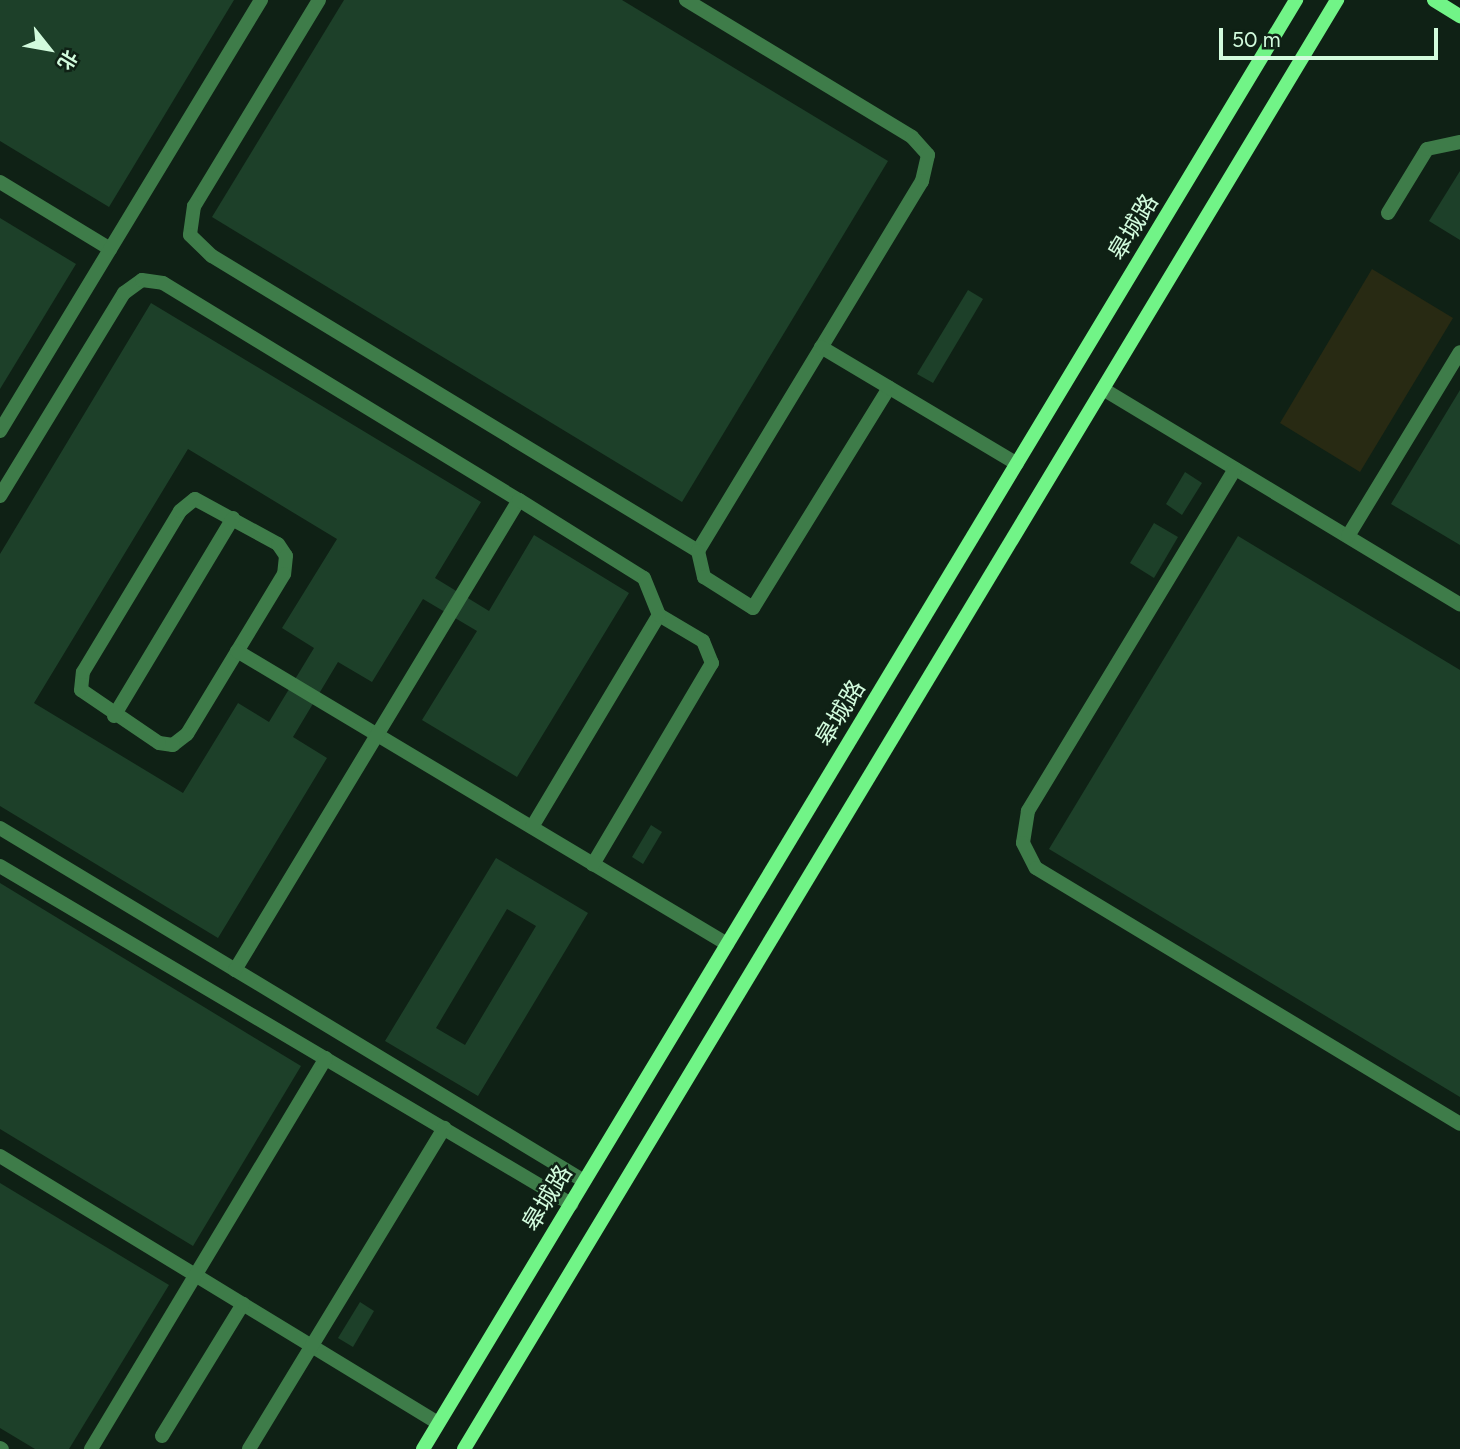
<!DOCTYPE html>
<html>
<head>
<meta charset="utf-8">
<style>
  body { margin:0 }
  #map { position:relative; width:1460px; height:1449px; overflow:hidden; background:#0f2115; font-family:Figtree,"Noto Sans SC",sans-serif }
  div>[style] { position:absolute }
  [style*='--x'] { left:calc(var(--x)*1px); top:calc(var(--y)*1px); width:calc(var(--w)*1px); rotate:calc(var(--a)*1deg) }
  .green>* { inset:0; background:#282a13 }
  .building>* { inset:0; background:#1d4029 }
  .lane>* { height:14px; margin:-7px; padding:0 7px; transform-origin:7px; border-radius:7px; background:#3e7c49 }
  .secondary>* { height:14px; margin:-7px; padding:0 7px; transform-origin:7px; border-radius:7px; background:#71f487 }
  span { translate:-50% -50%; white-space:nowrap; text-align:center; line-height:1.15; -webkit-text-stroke:5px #0f2115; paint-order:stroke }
  .street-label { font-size:24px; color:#d2fbdd }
  .north { position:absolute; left:14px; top:14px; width:70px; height:70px; -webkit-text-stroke:5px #0f2115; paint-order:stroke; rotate:121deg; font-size:19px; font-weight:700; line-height:28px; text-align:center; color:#d2fbdd }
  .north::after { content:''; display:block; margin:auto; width:24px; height:32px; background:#d2fbdd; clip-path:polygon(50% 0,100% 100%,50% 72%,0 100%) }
  .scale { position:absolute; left:1219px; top:28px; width:219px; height:32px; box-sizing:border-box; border:4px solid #d2fbdd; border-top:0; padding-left:9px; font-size:21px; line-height:24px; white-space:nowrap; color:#d2fbdd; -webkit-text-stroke:5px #0f2115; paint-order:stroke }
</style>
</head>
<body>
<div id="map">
  <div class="green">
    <div style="clip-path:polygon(1372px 269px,1453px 318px,1360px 472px,1280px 423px)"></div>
  </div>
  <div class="building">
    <div style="clip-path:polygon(0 0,234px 0,109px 207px,0 141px)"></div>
    <div style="clip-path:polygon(344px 0,622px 0,888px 161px,682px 502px,212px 217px)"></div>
    <div style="clip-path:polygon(1460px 171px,1460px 240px,1429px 221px)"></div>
    <div style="clip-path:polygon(0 218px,76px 264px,0 389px)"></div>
    <div style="clip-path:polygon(968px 290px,983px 299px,933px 383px,917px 374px)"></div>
    <div style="clip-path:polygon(evenodd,151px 303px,481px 502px,435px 578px,489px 611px,534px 535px,629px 593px,517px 777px,422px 720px,477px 631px,423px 599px,372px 682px,338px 662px,293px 737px,327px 758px,218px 938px,0 806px,0 554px,151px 303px,188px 449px,337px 539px,282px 628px,314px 648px,269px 722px,238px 703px,183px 793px,34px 703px,188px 449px)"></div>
    <div style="clip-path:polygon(1460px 390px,1460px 545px,1391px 504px)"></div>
    <div style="clip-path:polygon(1185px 472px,1202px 483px,1182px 515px,1166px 504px)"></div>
    <div style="clip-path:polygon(1154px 523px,1178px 537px,1154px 578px,1130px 563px)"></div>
    <div style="clip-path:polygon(1238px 536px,1460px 670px,1460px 1097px,1049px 849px)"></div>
    <div style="clip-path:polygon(651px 825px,662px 832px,643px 864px,632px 857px)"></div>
    <div style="clip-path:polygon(evenodd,496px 858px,588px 913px,478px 1096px,385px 1041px,496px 858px,507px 909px,536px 926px,465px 1045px,436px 1028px,507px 909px)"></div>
    <div style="clip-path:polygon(0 883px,301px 1066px,193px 1246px,0 1129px)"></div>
    <div style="clip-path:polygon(0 1183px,169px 1285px,69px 1449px,35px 1449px,0 1428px)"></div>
    <div style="clip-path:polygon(360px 1302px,374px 1311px,353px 1347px,338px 1338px)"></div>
  </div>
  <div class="lane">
    <div style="--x:319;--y:0;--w:241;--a:121.2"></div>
    <div style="--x:194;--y:206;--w:29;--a:98"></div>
    <div style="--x:190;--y:235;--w:30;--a:44"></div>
    <div style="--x:212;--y:256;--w:569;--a:31.26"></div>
    <div style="--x:686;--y:0;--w:264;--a:31.2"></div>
    <div style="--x:912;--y:137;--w:24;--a:48"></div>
    <div style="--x:928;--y:155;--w:27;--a:103"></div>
    <div style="--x:922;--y:181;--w:433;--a:121.2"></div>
    <div style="--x:698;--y:551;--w:27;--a:77"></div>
    <div style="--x:704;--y:577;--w:58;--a:32.3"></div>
    <div style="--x:753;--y:608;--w:259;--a:-58.3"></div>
    <div style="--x:0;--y:182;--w:129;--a:31.3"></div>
    <div style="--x:1388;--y:213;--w:75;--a:-58.6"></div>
    <div style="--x:1427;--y:149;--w:34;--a:-12"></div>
    <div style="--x:821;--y:347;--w:228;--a:30.8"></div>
    <div style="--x:1103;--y:389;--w:417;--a:31.1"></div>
    <div style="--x:0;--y:431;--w:504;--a:-58.8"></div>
    <div style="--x:1235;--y:469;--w:400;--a:121.2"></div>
    <div style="--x:1028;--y:811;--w:32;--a:99"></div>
    <div style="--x:1023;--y:843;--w:28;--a:63"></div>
    <div style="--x:1036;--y:868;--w:495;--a:31.1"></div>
    <div style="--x:0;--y:496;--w:238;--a:-58.6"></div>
    <div style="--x:124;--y:293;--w:22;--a:-36"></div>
    <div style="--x:142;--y:280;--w:21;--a:8"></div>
    <div style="--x:163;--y:283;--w:417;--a:31.4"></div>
    <div style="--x:195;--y:499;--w:94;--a:28.5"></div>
    <div style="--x:278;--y:544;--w:14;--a:56"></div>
    <div style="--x:286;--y:556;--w:18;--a:96"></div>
    <div style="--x:284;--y:574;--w:187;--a:121.2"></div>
    <div style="--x:187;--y:734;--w:18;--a:142"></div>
    <div style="--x:173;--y:745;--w:14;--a:-172"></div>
    <div style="--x:159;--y:743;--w:94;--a:-145.8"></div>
    <div style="--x:81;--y:690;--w:18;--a:-84"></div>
    <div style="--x:83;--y:672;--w:188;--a:-58.9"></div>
    <div style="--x:180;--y:511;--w:19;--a:-39"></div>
    <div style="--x:1348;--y:536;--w:215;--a:-58.7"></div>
    <div style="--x:237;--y:651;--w:571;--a:30.88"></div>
    <div style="--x:114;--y:716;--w:231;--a:-59"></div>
    <div style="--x:532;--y:827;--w:247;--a:-59.1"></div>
    <div style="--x:659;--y:615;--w:51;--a:30.6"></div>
    <div style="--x:703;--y:641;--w:24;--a:68"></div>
    <div style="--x:712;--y:663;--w:234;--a:120.6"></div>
    <div style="--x:0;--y:828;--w:275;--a:31.1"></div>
    <div style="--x:0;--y:866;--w:664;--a:30.62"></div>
    <div style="--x:0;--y:1156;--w:513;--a:31.37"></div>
    <div style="--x:584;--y:1181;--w:408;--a:-148.8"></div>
    <div style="--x:235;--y:970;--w:549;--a:-58.86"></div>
    <div style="--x:519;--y:500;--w:147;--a:32"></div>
    <div style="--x:644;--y:578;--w:40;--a:68"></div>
    <div style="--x:162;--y:1436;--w:155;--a:-58.5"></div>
    <div style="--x:0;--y:1448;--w:2;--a:27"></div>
    <div style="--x:91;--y:1449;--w:456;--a:-59"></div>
    <div style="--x:249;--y:1449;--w:376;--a:-58.7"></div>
  </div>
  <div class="secondary">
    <div style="--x:1434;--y:0;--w:31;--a:32"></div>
    <div style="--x:423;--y:1449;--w:1692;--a:-58.93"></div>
    <div style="--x:464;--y:1449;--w:1692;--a:-58.93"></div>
  </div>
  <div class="street-label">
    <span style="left:1133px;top:227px;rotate:-59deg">皋城路</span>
    <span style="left:840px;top:713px;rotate:-59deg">皋城路</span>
    <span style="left:547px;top:1198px;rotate:-59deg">皋城路</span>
  </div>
  <div class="north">北</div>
  <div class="scale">50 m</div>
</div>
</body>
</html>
